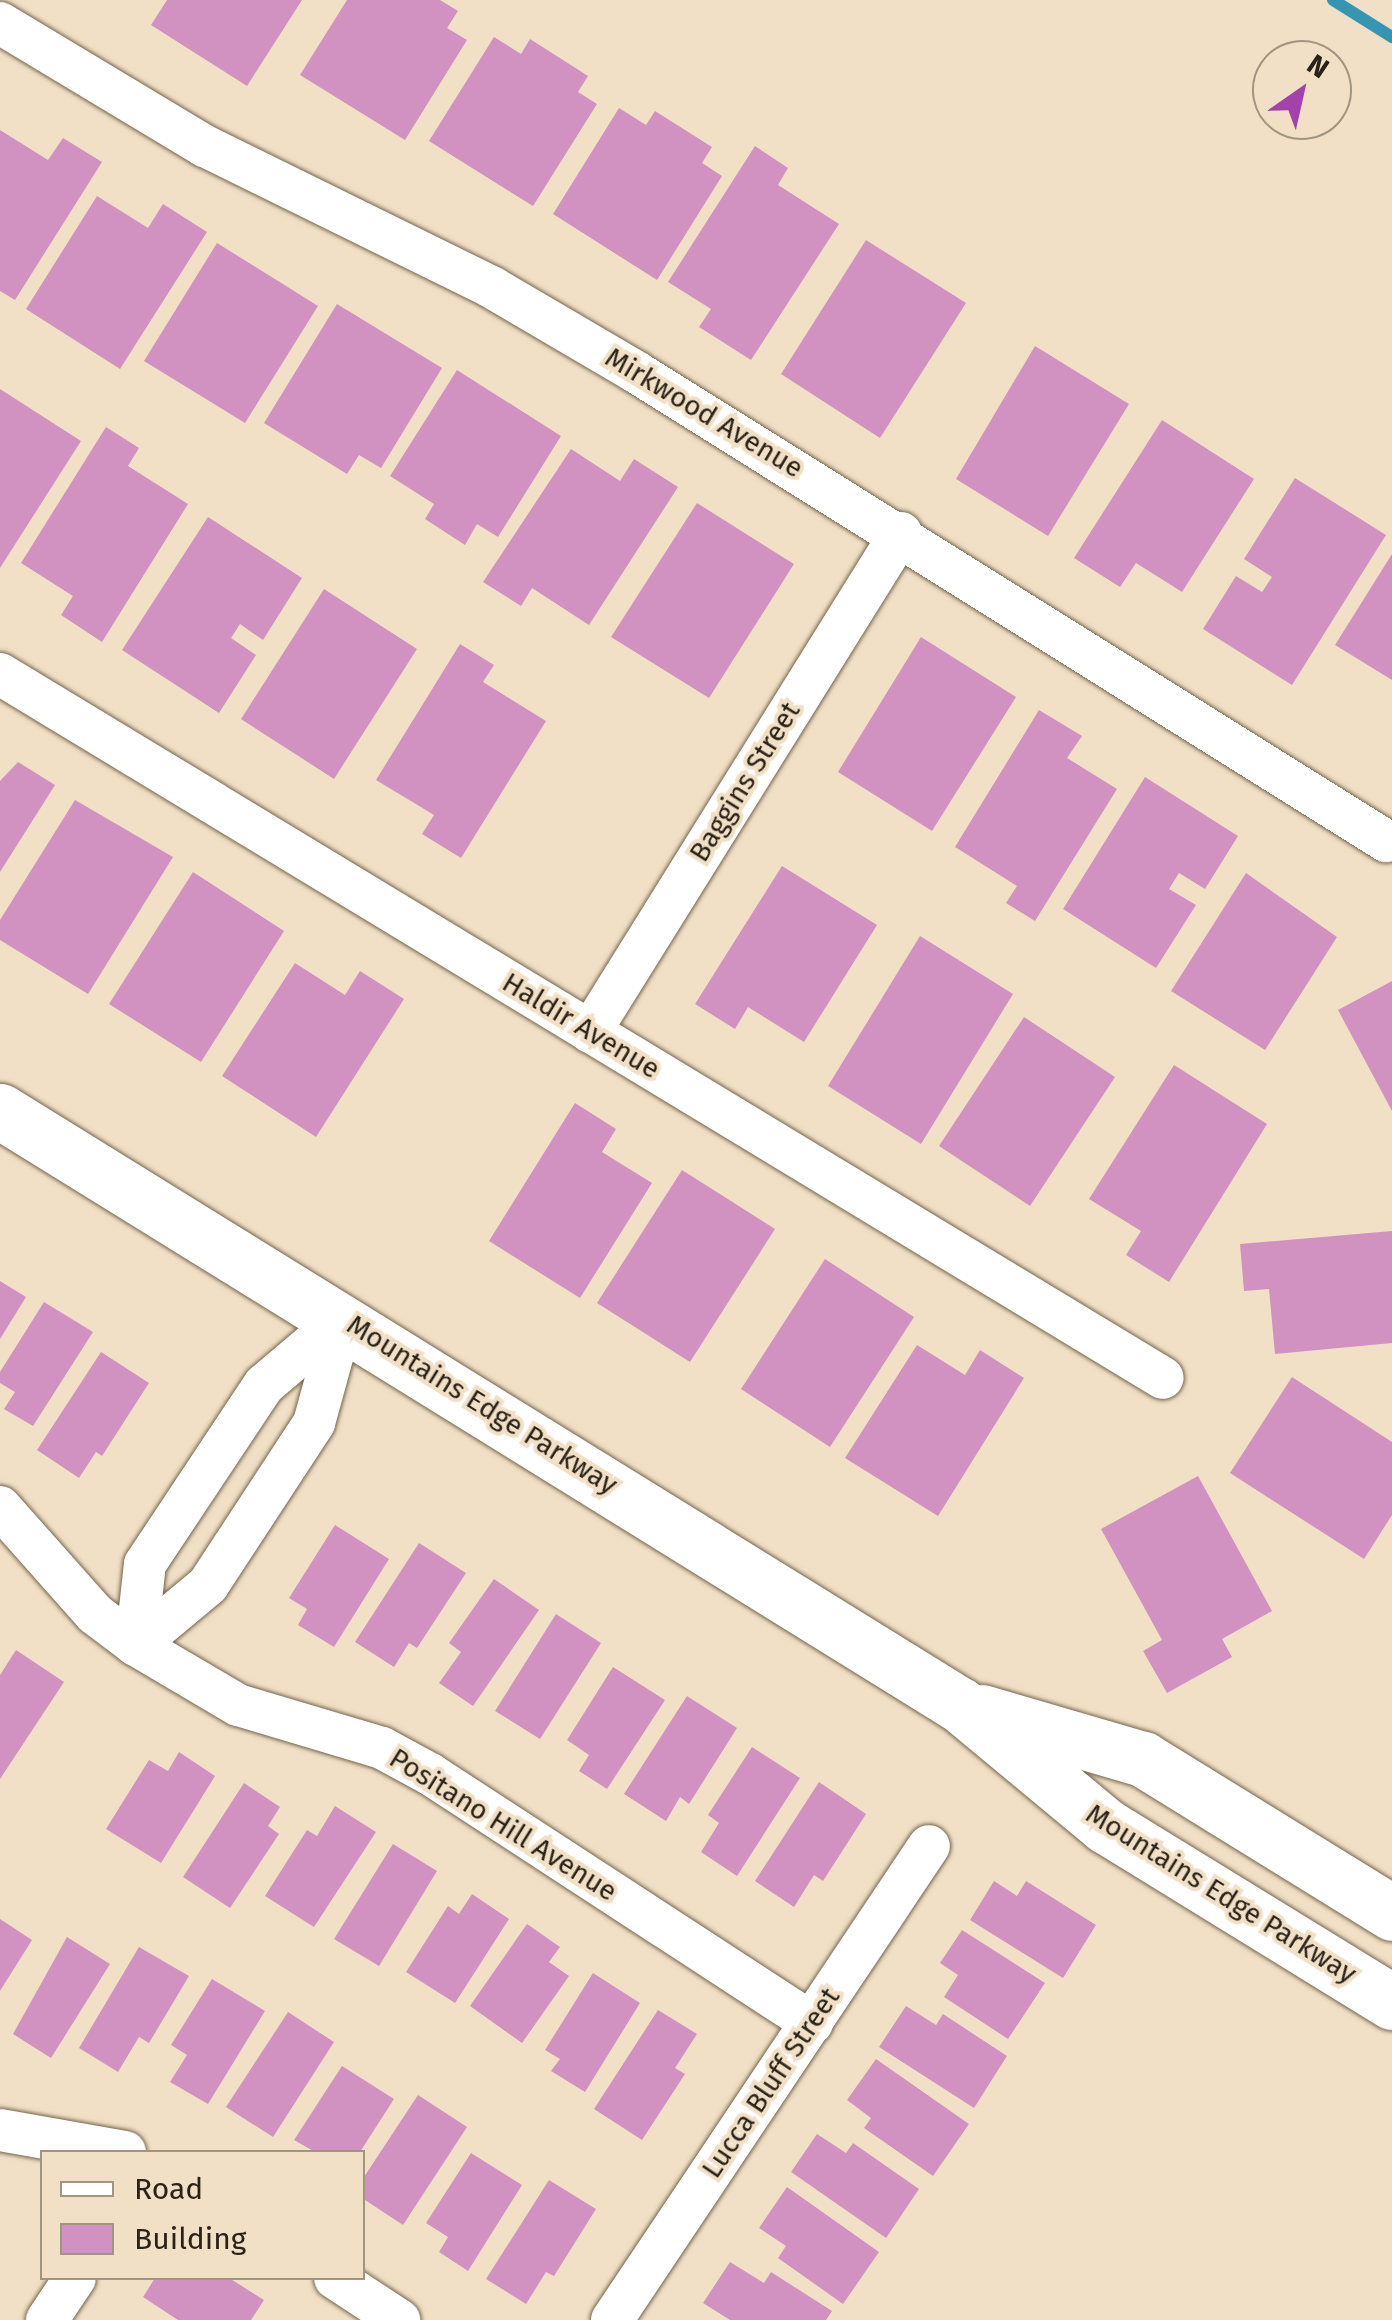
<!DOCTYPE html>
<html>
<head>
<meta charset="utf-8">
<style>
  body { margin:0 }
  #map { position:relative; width:1392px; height:2320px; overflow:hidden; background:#f1e0c6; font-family:"Fira Sans",sans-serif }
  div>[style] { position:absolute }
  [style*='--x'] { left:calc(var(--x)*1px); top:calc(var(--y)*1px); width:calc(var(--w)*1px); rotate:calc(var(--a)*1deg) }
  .stream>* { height:12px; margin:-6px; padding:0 6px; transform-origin:6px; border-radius:6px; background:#3596b3 }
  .building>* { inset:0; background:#d192c1 }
  .roads { filter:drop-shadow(0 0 2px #74654e) drop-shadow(0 0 2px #74654e) }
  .street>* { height:42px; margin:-21px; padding:0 21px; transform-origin:21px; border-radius:21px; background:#fff }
  .secondary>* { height:55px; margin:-27.5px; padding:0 27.5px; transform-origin:27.5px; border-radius:27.5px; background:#fff }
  span { translate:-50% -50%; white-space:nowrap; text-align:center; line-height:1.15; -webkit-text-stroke:8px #f1e0c6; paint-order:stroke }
  .street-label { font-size:28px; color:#282218 }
  .legend { position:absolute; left:40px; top:2150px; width:325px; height:130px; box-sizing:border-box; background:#f1e0c6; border:2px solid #a19480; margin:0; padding:12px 18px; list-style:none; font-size:30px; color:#282218 }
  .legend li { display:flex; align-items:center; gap:20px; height:50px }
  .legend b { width:50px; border:2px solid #a19480 }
  .north { position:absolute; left:1252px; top:40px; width:100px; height:100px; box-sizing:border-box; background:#f1e0c6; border:2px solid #a19480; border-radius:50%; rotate:34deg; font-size:28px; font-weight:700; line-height:40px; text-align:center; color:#282218 }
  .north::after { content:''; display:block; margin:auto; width:35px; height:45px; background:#a342aa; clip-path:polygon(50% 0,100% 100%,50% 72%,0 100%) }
</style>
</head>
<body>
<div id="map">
  <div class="stream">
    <div style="--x:1333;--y:0;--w:70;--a:32.1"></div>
  </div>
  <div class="building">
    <div style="clip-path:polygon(167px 0,302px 0,247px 86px,151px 25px)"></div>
    <div style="clip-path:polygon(347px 0,440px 0,458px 11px,447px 28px,467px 40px,405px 140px,300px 75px)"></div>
    <div style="clip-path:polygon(494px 37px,521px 54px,530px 39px,588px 76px,578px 92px,597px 104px,533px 206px,429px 141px)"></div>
    <div style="clip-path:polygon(619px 108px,646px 125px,655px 111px,712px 147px,702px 163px,722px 176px,657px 280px,553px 214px)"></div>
    <div style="clip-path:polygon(0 130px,48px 160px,63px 138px,102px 162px,15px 300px,0 291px)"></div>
    <div style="clip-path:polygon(755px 146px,788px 168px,778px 185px,839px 224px,751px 360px,699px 327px,711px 309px,668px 282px)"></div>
    <div style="clip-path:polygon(97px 196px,148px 228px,163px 204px,207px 232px,120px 369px,26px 309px)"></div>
    <div style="clip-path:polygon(866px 240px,966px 303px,880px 438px,781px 374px)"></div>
    <div style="clip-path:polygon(217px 243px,318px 306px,245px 423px,144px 361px)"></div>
    <div style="clip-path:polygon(337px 304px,442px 368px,381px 468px,359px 455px,347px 474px,264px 423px)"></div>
    <div style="clip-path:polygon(1035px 346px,1129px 404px,1048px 536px,956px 479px)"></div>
    <div style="clip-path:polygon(457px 370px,561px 436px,498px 537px,477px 524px,465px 545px,425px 519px,434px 504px,390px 476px)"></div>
    <div style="clip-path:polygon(0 389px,81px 441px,0 568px)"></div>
    <div style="clip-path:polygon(1162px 420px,1254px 479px,1182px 592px,1136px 563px,1120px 587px,1074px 558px)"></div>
    <div style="clip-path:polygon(106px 427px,139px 448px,128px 466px,188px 504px,102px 642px,61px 615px,73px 596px,21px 563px)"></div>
    <div style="clip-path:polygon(571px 449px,620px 481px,634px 459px,678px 487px,589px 625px,532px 588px,521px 606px,483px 582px)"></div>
    <div style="clip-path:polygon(1295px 478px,1386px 535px,1292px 685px,1203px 629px,1236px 576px,1262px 592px,1272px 577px,1244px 559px)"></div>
    <div style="clip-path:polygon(697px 503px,794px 564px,709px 698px,611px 637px)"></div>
    <div style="clip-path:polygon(208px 517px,302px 578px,263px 640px,240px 624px,231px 638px,256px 655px,219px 713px,122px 650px)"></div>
    <div style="clip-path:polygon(1392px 554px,1392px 680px,1335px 645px)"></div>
    <div style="clip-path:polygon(324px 589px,417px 649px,334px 779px,241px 719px)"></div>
    <div style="clip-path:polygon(921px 637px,1016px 697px,932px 831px,838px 772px)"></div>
    <div style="clip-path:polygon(460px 644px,494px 665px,483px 682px,546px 721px,461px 858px,422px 834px,434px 815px,376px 780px)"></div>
    <div style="clip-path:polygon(1039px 710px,1082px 736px,1067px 758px,1117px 789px,1035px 921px,1006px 903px,1017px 886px,955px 847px)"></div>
    <div style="clip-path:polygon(18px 762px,55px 785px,0 872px,0 781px)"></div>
    <div style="clip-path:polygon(1145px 777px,1238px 836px,1205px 889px,1179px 873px,1169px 889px,1196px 905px,1156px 968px,1063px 909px)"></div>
    <div style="clip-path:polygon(75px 800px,173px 857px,88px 994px,0 940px,0 920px)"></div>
    <div style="clip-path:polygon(782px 866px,877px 925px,804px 1042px,748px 1007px,735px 1029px,695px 1004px)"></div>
    <div style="clip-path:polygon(193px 872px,284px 931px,201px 1062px,109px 1004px)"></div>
    <div style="clip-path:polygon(1246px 873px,1337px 937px,1265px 1050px,1171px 991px)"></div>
    <div style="clip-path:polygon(920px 936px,1013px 994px,921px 1144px,828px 1086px)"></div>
    <div style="clip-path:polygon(295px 963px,345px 995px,360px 971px,404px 999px,316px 1137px,222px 1076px)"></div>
    <div style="clip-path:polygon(1392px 981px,1392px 1111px,1338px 1010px)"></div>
    <div style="clip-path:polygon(1024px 1017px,1115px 1077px,1030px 1206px,939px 1146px)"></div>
    <div style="clip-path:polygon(1174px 1065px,1267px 1124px,1169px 1282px,1126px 1255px,1141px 1231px,1089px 1199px)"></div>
    <div style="clip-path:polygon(575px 1103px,616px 1129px,602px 1152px,652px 1183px,580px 1298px,489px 1241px)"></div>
    <div style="clip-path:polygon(682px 1170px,775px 1229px,690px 1362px,597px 1303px)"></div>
    <div style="clip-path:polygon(1392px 1231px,1392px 1343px,1275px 1354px,1269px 1289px,1244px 1291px,1240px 1244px)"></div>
    <div style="clip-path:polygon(825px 1259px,914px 1317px,830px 1447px,741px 1389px)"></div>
    <div style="clip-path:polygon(0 1281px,26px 1297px,0 1339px)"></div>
    <div style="clip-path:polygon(44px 1302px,93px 1332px,33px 1426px,4px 1409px,15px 1392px,0 1383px,0 1372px)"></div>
    <div style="clip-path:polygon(917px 1345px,965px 1375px,980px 1350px,1024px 1378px,938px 1516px,845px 1458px)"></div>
    <div style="clip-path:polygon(101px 1352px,149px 1383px,102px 1456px,96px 1452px,79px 1478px,37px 1450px)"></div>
    <div style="clip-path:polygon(1292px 1377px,1392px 1442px,1392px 1515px,1364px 1559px,1230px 1473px)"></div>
    <div style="clip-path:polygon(1198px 1476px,1272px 1611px,1222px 1639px,1232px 1657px,1167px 1693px,1143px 1651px,1162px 1640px,1101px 1529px)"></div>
    <div style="clip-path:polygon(335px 1525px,389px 1559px,334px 1647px,298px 1625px,307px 1609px,289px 1598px)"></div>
    <div style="clip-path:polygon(419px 1543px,466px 1573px,417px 1648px,409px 1643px,394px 1667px,355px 1642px)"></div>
    <div style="clip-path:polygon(494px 1579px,539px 1610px,473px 1706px,439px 1683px,461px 1652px,449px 1643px)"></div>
    <div style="clip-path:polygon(556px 1614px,601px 1643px,540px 1739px,495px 1711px)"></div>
    <div style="clip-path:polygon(16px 1650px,64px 1682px,0 1779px,0 1675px)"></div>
    <div style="clip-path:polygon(613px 1667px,665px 1700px,607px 1789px,579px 1771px,589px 1755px,567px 1740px)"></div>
    <div style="clip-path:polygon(687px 1696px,737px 1728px,689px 1804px,680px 1797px,666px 1821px,624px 1794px)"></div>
    <div style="clip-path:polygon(752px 1747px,800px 1778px,737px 1876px,701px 1852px,719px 1823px,708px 1815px)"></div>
    <div style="clip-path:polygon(179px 1752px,215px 1776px,161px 1863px,106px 1829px,149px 1760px,168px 1771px)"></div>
    <div style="clip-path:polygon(819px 1782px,866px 1814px,823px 1881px,814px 1875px,794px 1907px,755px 1881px)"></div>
    <div style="clip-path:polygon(244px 1783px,280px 1807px,268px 1826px,279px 1834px,230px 1908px,183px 1877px)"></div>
    <div style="clip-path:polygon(335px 1806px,376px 1832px,314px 1927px,265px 1896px,307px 1830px,317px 1836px)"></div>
    <div style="clip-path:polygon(393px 1844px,437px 1871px,379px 1966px,334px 1939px)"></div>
    <div style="clip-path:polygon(994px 1881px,1017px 1896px,1026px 1881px,1096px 1925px,1063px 1978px,970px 1920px)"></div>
    <div style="clip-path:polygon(472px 1894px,509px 1919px,455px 2003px,406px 1972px,448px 1906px,459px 1914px)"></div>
    <div style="clip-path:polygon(0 1919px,32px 1940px,0 1991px)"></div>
    <div style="clip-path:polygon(527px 1924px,560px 1947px,549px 1962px,569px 1976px,522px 2043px,470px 2006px)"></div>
    <div style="clip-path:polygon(962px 1930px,1045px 1983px,1008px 2039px,944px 1997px,958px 1975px,940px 1963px)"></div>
    <div style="clip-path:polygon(67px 1937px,110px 1964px,51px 2058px,13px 2034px)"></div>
    <div style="clip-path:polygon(139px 1947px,189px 1976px,149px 2043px,139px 2037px,118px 2072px,79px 2048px)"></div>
    <div style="clip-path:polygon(593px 1973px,640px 2003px,585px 2092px,551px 2071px,560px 2059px,545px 2050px)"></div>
    <div style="clip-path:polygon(212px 1979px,265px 2011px,208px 2104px,170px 2082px,187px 2055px,171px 2045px)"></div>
    <div style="clip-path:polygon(906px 2006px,936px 2025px,943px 2014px,1007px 2056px,974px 2108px,879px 2047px)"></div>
    <div style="clip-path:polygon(658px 2010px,697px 2034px,675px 2068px,685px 2074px,642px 2140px,594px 2109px)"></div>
    <div style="clip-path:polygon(288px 2012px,334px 2042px,273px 2137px,226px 2107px)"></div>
    <div style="clip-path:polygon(876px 2059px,969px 2124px,933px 2176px,864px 2128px,871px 2118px,847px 2100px)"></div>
    <div style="clip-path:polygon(342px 2066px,394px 2099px,360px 2152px,315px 2152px,294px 2140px)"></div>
    <div style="clip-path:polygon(418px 2095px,467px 2127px,403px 2225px,362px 2198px,362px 2180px)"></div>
    <div style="clip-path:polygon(817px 2134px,846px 2153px,853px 2143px,919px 2189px,886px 2238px,791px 2172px)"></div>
    <div style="clip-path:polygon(471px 2153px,522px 2185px,468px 2271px,439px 2252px,448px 2237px,426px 2223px)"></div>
    <div style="clip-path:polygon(549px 2180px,596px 2209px,554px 2276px,546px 2272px,526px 2304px,486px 2279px)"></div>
    <div style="clip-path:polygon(787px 2187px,879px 2252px,843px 2304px,778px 2258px,786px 2246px,759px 2228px)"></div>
    <div style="clip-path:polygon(730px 2262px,764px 2283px,771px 2272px,832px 2311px,826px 2320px,730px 2320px,703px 2303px)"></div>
    <div style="clip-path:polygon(155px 2278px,229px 2278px,264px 2300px,251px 2320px,178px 2320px,143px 2297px)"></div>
  </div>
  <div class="roads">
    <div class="street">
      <div style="--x:0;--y:23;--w:239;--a:31"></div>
      <div style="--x:205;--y:146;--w:321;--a:26.2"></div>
      <div style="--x:493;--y:288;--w:166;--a:30.4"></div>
      <div style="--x:636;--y:372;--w:885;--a:32.02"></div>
      <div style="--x:0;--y:674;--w:1359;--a:31.19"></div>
      <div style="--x:590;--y:1032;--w:588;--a:-58.07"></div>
      <div style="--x:0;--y:1507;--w:143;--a:48.4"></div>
      <div style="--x:95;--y:1614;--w:51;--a:37.1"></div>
      <div style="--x:136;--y:1645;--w:118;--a:30.5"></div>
      <div style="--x:238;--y:1705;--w:150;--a:16.6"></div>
      <div style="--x:382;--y:1748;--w:55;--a:28.4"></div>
      <div style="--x:430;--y:1774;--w:456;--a:33.1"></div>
      <div style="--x:136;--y:1645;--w:81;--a:-83.7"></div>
      <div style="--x:145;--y:1564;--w:215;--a:-56.4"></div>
      <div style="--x:264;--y:1385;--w:104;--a:-40.3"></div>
      <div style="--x:136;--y:1645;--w:94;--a:-39.8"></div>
      <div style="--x:208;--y:1585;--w:194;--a:-56.8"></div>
      <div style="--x:314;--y:1423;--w:109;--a:-74.6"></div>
      <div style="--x:0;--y:2130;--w:127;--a:10"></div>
      <div style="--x:335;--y:2278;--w:77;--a:33.3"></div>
      <div style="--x:47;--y:2320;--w:50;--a:-56.3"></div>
      <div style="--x:612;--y:2320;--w:570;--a:-56.23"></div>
    </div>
    <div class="secondary">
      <div style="--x:0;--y:1111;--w:1129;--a:31.75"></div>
      <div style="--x:960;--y:1705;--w:190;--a:39.7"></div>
      <div style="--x:1106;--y:1826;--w:336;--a:31.6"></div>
      <div style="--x:982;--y:1712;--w:168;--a:16.3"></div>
      <div style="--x:1143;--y:1759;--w:293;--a:31.7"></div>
    </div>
  </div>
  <div class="street-label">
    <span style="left:704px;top:413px;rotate:31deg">Mirkwood Avenue</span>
    <span style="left:745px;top:782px;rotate:-58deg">Baggins Street</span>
    <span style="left:581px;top:1026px;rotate:31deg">Haldir Avenue</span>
    <span style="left:482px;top:1405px;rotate:32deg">Mountains Edge Parkway</span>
    <span style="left:503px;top:1825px;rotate:32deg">Positano Hill Avenue</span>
    <span style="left:1221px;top:1894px;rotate:32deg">Mountains Edge Parkway</span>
    <span style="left:771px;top:2083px;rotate:-56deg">Lucca Bluff Street</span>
  </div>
  <ul class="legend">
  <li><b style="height:12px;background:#fff"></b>Road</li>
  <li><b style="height:28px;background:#d192c1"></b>Building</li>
  </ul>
  <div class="north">N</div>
</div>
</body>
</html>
